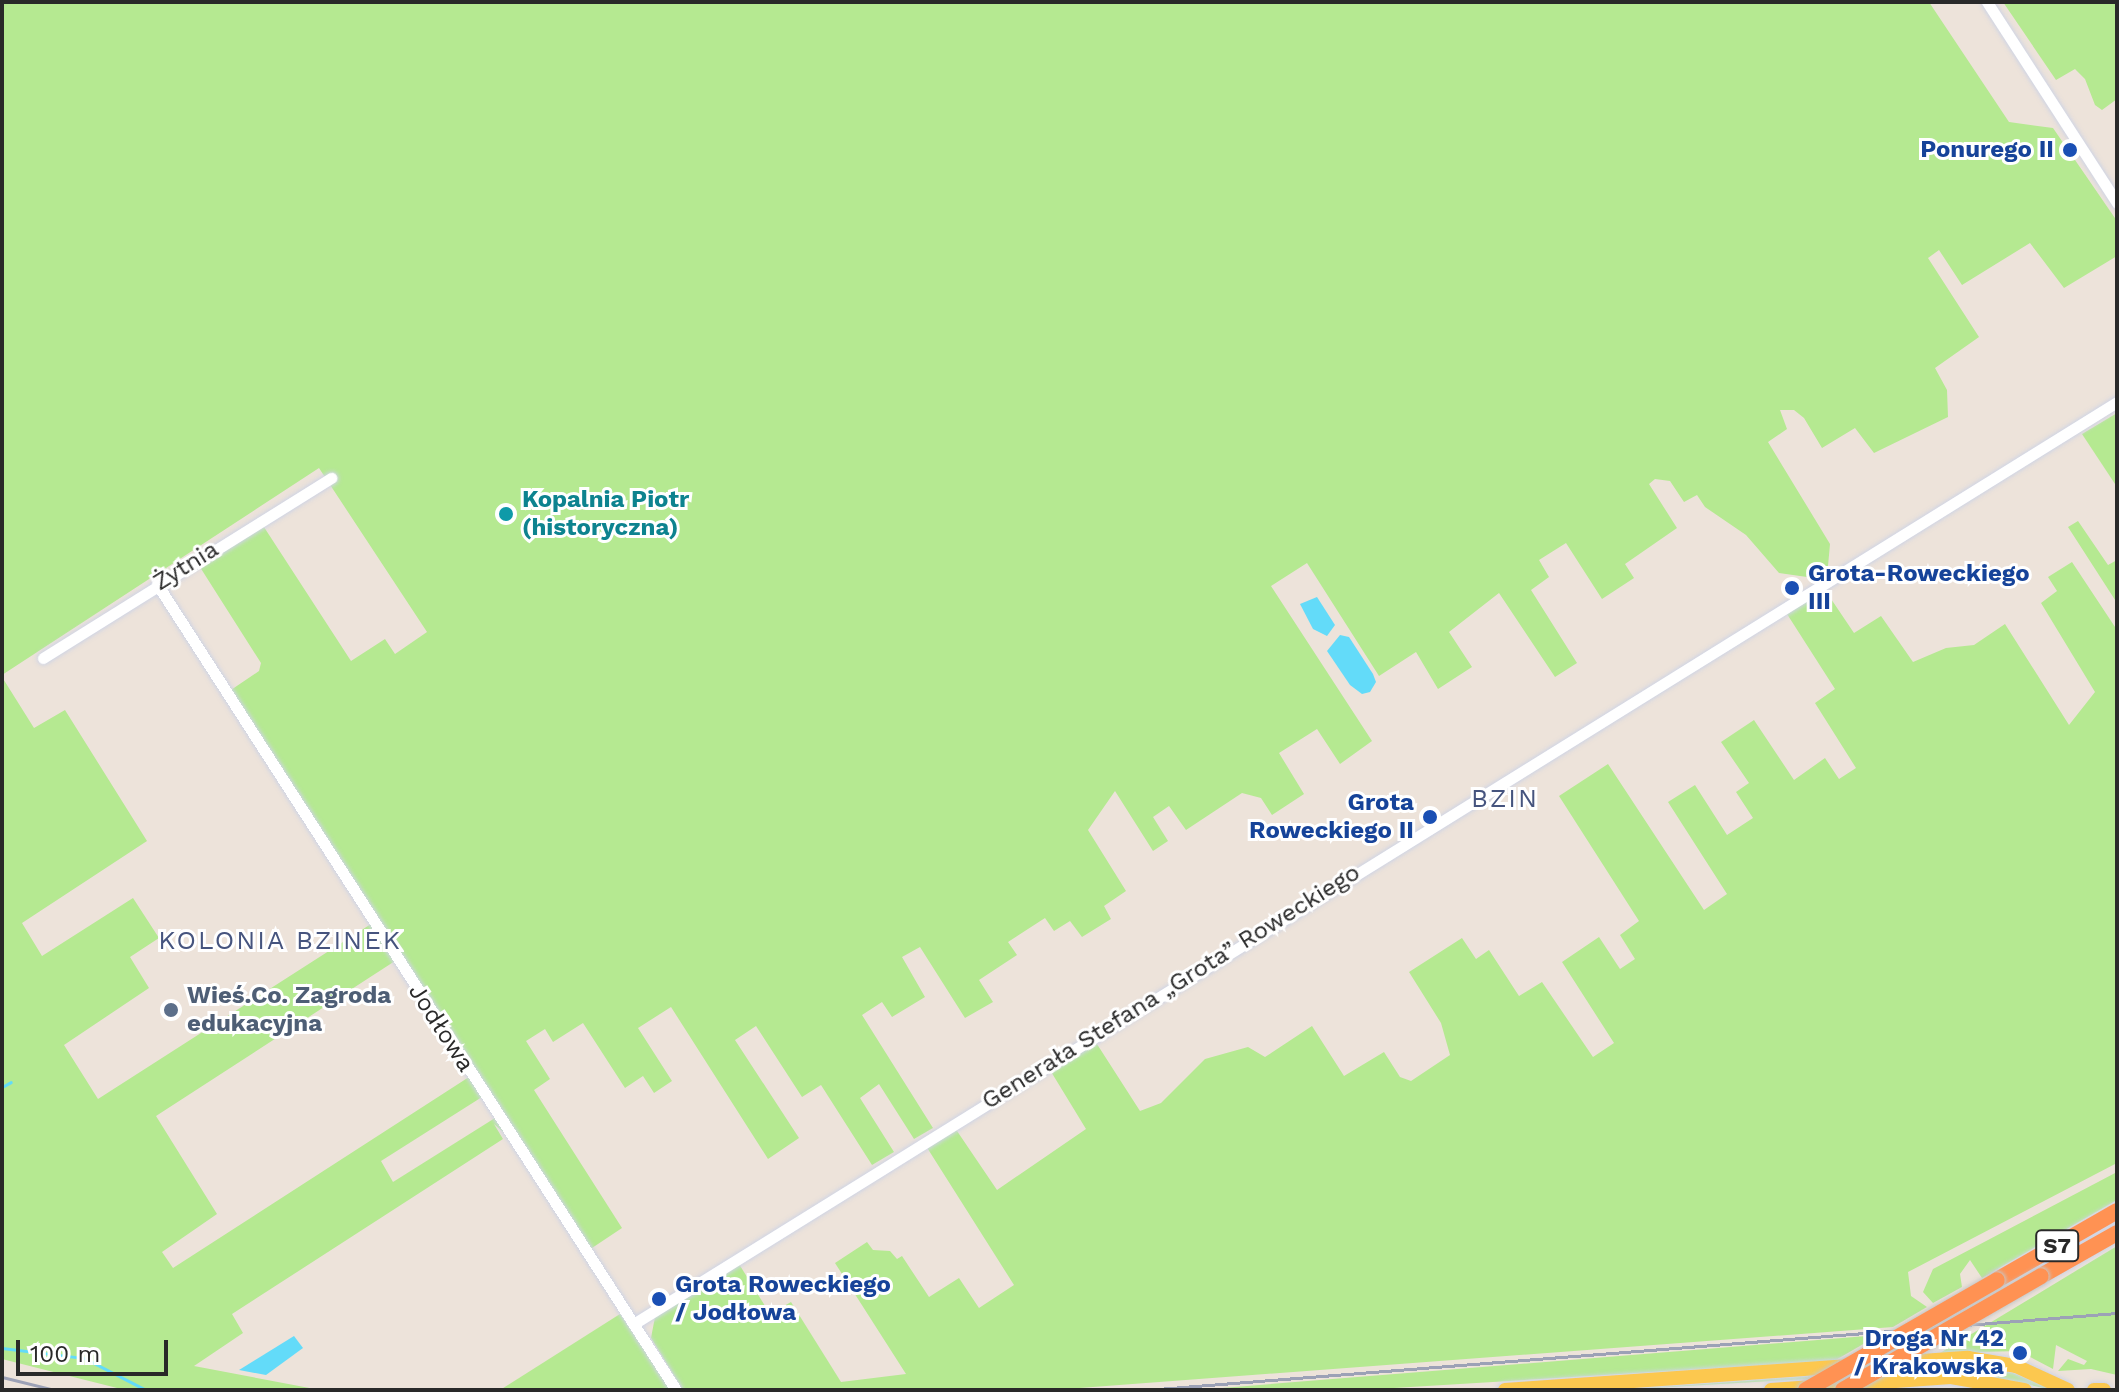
<!DOCTYPE html>
<html>
<head>
<meta charset="utf-8">
<style>
  body { margin:0 }
  #map { position:relative; width:2119px; height:1392px; overflow:hidden; background:#ede3da; font-family:"Work Sans",sans-serif }
  div>[style] { position:absolute }
  [style*='--x'] { left:calc(var(--x)*1px); top:calc(var(--y)*1px); width:calc(var(--w)*1px); rotate:calc(var(--a)*1deg) }
  .green>* { inset:0; background:#b5e991 }
  .water>* { inset:0; background:#63dbf9 }
  .stream>* { height:3px; margin:-1.5px; padding:0 1.5px; transform-origin:1.5px; border-radius:1.5px; background:#63dbf9 }
  .roads { filter:drop-shadow(0 0 2px #cfd4e4) drop-shadow(0 0 2px #cfd4e4) }
  .minor>* { height:11px; margin:-5.5px; padding:0 5.5px; transform-origin:5.5px; border-radius:5.5px; background:#fff }
  .major>* { height:14px; margin:-7px; padding:0 7px; transform-origin:7px; border-radius:7px; background:#fcc84f }
  .highway>* { height:16px; margin:-8px; padding:0 8px; transform-origin:8px; border-radius:8px; background:#ff9253 }
  .rail>* { height:3px; margin:-1.5px; padding:0 1.5px; transform-origin:1.5px; border-radius:1.5px; background:#9ca1b6 }
  .bridges { filter:drop-shadow(0 0 2px #c7c7c7) drop-shadow(0 0 2px #c7c7c7) }
  .highway-bridge>* { height:16px; margin:-8px; padding:0 8px; transform-origin:8px; border-radius:8px; background:#ff9253 }
  .dots>* { width:22px; height:22px; translate:-50% -50%; box-sizing:border-box; border:4px solid #fff; border-radius:50% }
  span { translate:-50% -50%; white-space:nowrap; text-align:center; line-height:1.15; -webkit-text-stroke:6px #fff; paint-order:stroke }
  .shield-label span { padding:2px 6px; background:#fff; border:2px solid; border-radius:6px; -webkit-text-stroke-width:0 }
  .shield-label { font-size:22px; color:#292929; font-weight:700 }
  .transit-label { font-size:24px; color:#164399; font-weight:700 }
  .right { translate:-100% -50%; text-align:right }
  .left { translate:0 -50%; text-align:left }
  .culture-label { font-size:24px; color:#0d838f; font-weight:700 }
  .street-label { font-size:24px; color:#292929 }
  .service-label { font-size:24px; color:#4e5e75; font-weight:700 }
  .neighbourhood-label { font-size:26px; color:#46547e; letter-spacing:2px }
  .frame { position:absolute; inset:0; border:4px solid #292929; pointer-events:none }
  .scale { position:absolute; left:16px; top:1340px; width:152px; height:36px; box-sizing:border-box; border:4px solid #292929; border-top:0; padding-left:10px; font-size:24px; line-height:28px; white-space:nowrap; color:#292929; -webkit-text-stroke:6px #fff; paint-order:stroke }
</style>
</head>
<body>
<div id="map">
  <div class="green">
    <div style="clip-path:polygon(evenodd,2px 2px,1929px 2px,2009px 122px,2053px 128px,2117px 221px,2117px 256px,2064px 288px,2030px 243px,1962px 285px,1939px 250px,1928px 258px,1979px 337px,1935px 368px,1947px 390px,1948px 417px,1874px 453px,1855px 428px,1822px 448px,1804px 418px,1794px 410px,1780px 410px,1787px 429px,1768px 442px,1830px 544px,1828px 566px,1814px 578px,1779px 573px,1746px 535px,1705px 507px,1697px 495px,1684px 502px,1670px 481px,1655px 479px,1649px 484px,1677px 528px,1625px 564px,1634px 578px,1602px 599px,1566px 543px,1539px 560px,1549px 577px,1531px 590px,1577px 663px,1555px 677px,1499px 593px,1449px 632px,1472px 667px,1438px 689px,1416px 652px,1379px 676px,1307px 563px,1271px 586px,1372px 741px,1340px 764px,1317px 729px,1279px 753px,1304px 794px,1272px 815px,1261px 798px,1242px 793px,1186px 830px,1169px 806px,1153px 817px,1168px 841px,1153px 851px,1115px 791px,1088px 830px,1126px 891px,1104px 906px,1111px 919px,1082px 937px,1070px 921px,1054px 931px,1045px 918px,1008px 942px,1017px 955px,979px 980px,993px 1002px,965px 1018px,920px 947px,902px 957px,925px 997px,892px 1017px,882px 1002px,862px 1015px,933px 1128px,914px 1139px,879px 1084px,860px 1098px,894px 1152px,872px 1165px,821px 1085px,802px 1097px,756px 1026px,735px 1040px,799px 1138px,768px 1159px,671px 1007px,638px 1028px,672px 1081px,654px 1093px,643px 1076px,625px 1088px,583px 1023px,553px 1042px,545px 1029px,526px 1041px,550px 1079px,534px 1090px,622px 1228px,583px 1254px,508px 1136px,494px 1124px,503px 1139px,232px 1314px,243px 1333px,194px 1366px,320px 1390px,125px 1390px,2px 1359px,2px 677px,34px 728px,65px 710px,147px 841px,22px 923px,42px 956px,133px 898px,159px 938px,130px 957px,149px 988px,64px 1045px,98px 1099px,371px 924px,225px 694px,259px 671px,261px 663px,198px 564px,262px 524px,351px 661px,385px 639px,395px 654px,427px 632px,319px 468px,2px 675px,2px 2px,395px 961px,469px 1077px,173px 1268px,162px 1252px,217px 1214px,156px 1116px,395px 961px,2px 2px,482px 1097px,495px 1118px,393px 1182px,381px 1161px,482px 1097px)"></div>
    <div style="clip-path:polygon(2003px 2px,2117px 2px,2117px 99px,2102px 110px,2095px 105px,2085px 79px,2075px 69px,2056px 80px)"></div>
    <div style="clip-path:polygon(2117px 413px,2117px 487px,2082px 434px)"></div>
    <div style="clip-path:polygon(2078px 521px,2108px 565px,2117px 560px,2117px 603px,2068px 527px)"></div>
    <div style="clip-path:polygon(2072px 562px,2117px 630px,2117px 1163px,1908px 1272px,1911px 1296px,1927px 1307px,1893px 1327px,1053px 1390px,683px 1390px,651px 1338px,655px 1317px,739px 1264px,770px 1314px,791px 1302px,841px 1382px,906px 1374px,835px 1263px,867px 1242px,873px 1250px,890px 1251px,897px 1259px,902px 1256px,929px 1297px,959px 1278px,979px 1308px,1014px 1285px,926px 1146px,955px 1128px,997px 1190px,1086px 1129px,1050px 1070px,1095px 1041px,1140px 1111px,1161px 1103px,1205px 1059px,1248px 1047px,1265px 1057px,1312px 1026px,1344px 1076px,1384px 1052px,1400px 1077px,1411px 1081px,1450px 1055px,1441px 1023px,1409px 972px,1462px 938px,1476px 959px,1489px 950px,1519px 996px,1542px 982px,1593px 1057px,1614px 1043px,1562px 962px,1599px 937px,1620px 969px,1635px 959px,1620px 935px,1639px 921px,1559px 796px,1608px 764px,1704px 910px,1727px 894px,1668px 802px,1695px 785px,1727px 835px,1753px 818px,1736px 792px,1749px 783px,1721px 742px,1754px 720px,1794px 780px,1825px 758px,1839px 779px,1856px 768px,1815px 703px,1835px 689px,1787px 614px,1825px 590px,1854px 633px,1881px 616px,1913px 662px,1946px 648px,1974px 645px,2005px 624px,2069px 725px,2095px 692px,2041px 603px,2057px 591px,2048px 577px)"></div>
    <div style="clip-path:polygon(2117px 1172px,2117px 1200px,1982px 1278px,1970px 1260px,1960px 1274px,1962px 1287px,1933px 1303px,1923px 1292px,1933px 1269px)"></div>
    <div style="clip-path:polygon(2117px 1246px,2117px 1375px,2091px 1369px,2058px 1371px,2068px 1359px,2084px 1365px,2087px 1361px,2056px 1345px,2053px 1369px,2019px 1351px,1940px 1353px)"></div>
    <div style="clip-path:polygon(620px 1314px,671px 1390px,500px 1390px)"></div>
    <div style="clip-path:polygon(1879px 1335px,1834px 1361px,1361px 1390px,1197px 1390px)"></div>
    <div style="clip-path:polygon(1966px 1365px,2013px 1373px,2053px 1390px,1962px 1370px,1618px 1390px)"></div>
  </div>
  <div class="water">
    <div style="clip-path:polygon(1317px 597px,1335px 625px,1327px 636px,1313px 629px,1300px 604px)"></div>
    <div style="clip-path:polygon(1340px 635px,1349px 637px,1373px 674px,1376px 682px,1370px 692px,1362px 694px,1350px 685px,1327px 651px)"></div>
    <div style="clip-path:polygon(294px 1336px,303px 1348px,266px 1375px,239px 1370px)"></div>
  </div>
  <div class="stream">
    <div style="--x:2;--y:1087;--w:10;--a:-29"></div>
    <div style="--x:2;--y:1348;--w:83;--a:7"></div>
    <div style="--x:84;--y:1358;--w:70;--a:27.3"></div>
  </div>
  <div class="roads">
    <div class="minor">
      <div style="--x:1987;--y:2;--w:239;--a:57.1"></div>
      <div style="--x:157;--y:584;--w:959;--a:57.22"></div>
      <div style="--x:43;--y:658;--w:340;--a:-32"></div>
      <div style="--x:635;--y:1323;--w:1745;--a:-31.86"></div>
    </div>
    <div class="major">
      <div style="--x:1505;--y:1390;--w:464;--a:-4"></div>
      <div style="--x:1968;--y:1358;--w:49;--a:9.5"></div>
      <div style="--x:2016;--y:1366;--w:57;--a:24.8"></div>
      <div style="--x:1771;--y:1390;--w:180;--a:-4.1"></div>
      <div style="--x:1951;--y:1377;--w:75;--a:10"></div>
      <div style="--x:2094;--y:1390;--w:10;--a:0"></div>
    </div>
    <div class="highway">
      <div style="--x:2041;--y:1276;--w:87;--a:-29.5"></div>
      <div style="--x:1997;--y:1280;--w:138;--a:-29.9"></div>
    </div>
  </div>
  <div class="rail">
    <div style="--x:2;--y:1377;--w:55;--a:13.8"></div>
    <div style="--x:1145;--y:1390;--w:975;--a:-4.53"></div>
  </div>
  <div class="bridges">
    <div class="highway-bridge">
      <div style="--x:1806;--y:1390;--w:220;--a:-29.9"></div>
      <div style="--x:1843;--y:1390;--w:228;--a:-29.9"></div>
    </div>
  </div>
  <div class="dots">
    <div style="left:2070px;top:150px;background:#1a4fb4"></div>
    <div style="left:506px;top:514px;background:#0f9aa8"></div>
    <div style="left:1792px;top:588px;background:#1a4fb4"></div>
    <div style="left:1430px;top:817px;background:#1a4fb4"></div>
    <div style="left:171px;top:1010px;background:#5c6f8a"></div>
    <div style="left:659px;top:1299px;background:#1a4fb4"></div>
    <div style="left:2020px;top:1353px;background:#1a4fb4"></div>
  </div>
  <div class="shield-label">
    <span style="left:2057px;top:1246px">S7</span>
  </div>
  <div class="transit-label">
    <span class="right" style="left:2054px;top:150px">Ponurego II</span>
    <span class="left" style="left:1808px;top:588px">Grota-Roweckiego<br>III</span>
    <span class="right" style="left:1414px;top:817px">Grota<br>Roweckiego II</span>
    <span class="left" style="left:675px;top:1299px">Grota Roweckiego<br>/ Jodłowa</span>
    <span class="right" style="left:2004px;top:1353px">Droga Nr 42<br>/ Krakowska</span>
  </div>
  <div class="culture-label">
    <span class="left" style="left:522px;top:514px">Kopalnia Piotr<br>(historyczna)</span>
  </div>
  <div class="street-label">
    <span style="left:186px;top:566px;rotate:-32deg">Żytnia</span>
    <span style="left:1171px;top:987px;rotate:-32deg">Generała Stefana „Grota” Roweckiego</span>
    <span style="left:441px;top:1028px;rotate:57deg">Jodłowa</span>
  </div>
  <div class="service-label">
    <span class="left" style="left:187px;top:1010px">Wieś.Co. Zagroda<br>edukacyjna</span>
  </div>
  <div class="neighbourhood-label">
    <span style="left:1505px;top:799px">BZIN</span>
    <span style="left:280px;top:941px">KOLONIA BZINEK</span>
  </div>
  <div class="frame"></div>
  <div class="scale">100 m</div>
</div>
</body>
</html>
